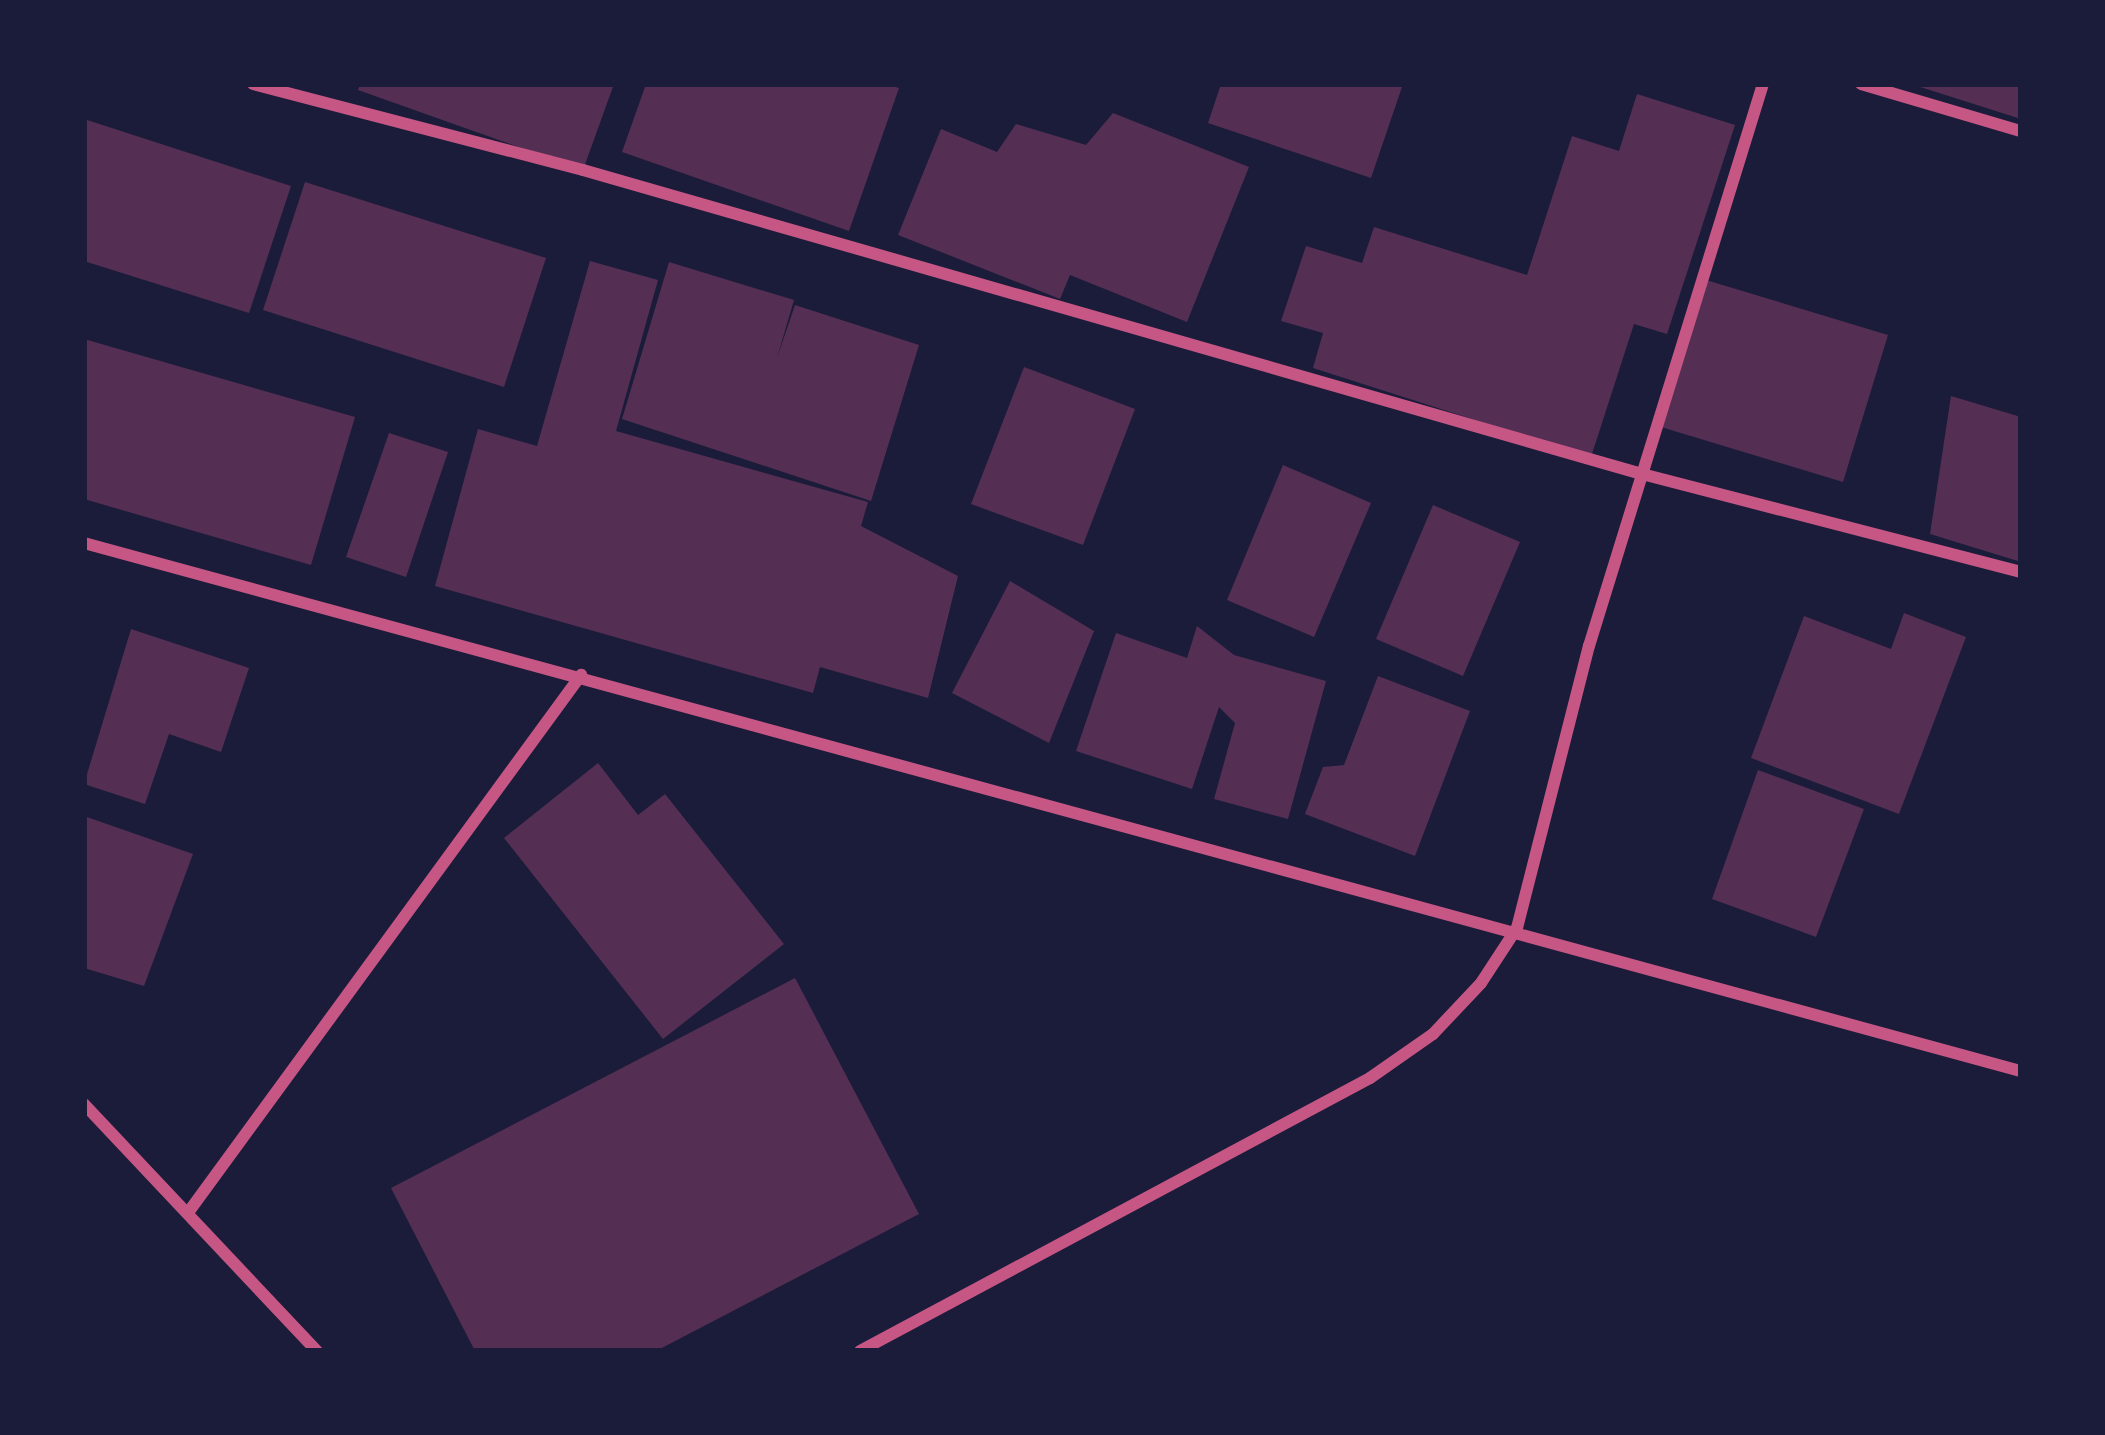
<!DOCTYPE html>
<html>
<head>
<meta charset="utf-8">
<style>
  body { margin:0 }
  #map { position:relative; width:2105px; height:1435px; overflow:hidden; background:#1b1b3a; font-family:Poppins,sans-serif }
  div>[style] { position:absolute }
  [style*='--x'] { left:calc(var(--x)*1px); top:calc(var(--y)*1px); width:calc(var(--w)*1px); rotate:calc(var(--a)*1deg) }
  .building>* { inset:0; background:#542f53 }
  .minor>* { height:12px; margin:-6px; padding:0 6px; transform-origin:6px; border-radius:6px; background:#c65784 }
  span { translate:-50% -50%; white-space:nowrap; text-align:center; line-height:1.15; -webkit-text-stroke:12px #1b1b3a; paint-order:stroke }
  .frame { position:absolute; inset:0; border:87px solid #1b1b3a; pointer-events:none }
</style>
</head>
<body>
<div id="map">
  <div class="building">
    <div style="clip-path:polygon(360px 84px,614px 84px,583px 170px,358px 90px)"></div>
    <div style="clip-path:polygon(646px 84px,887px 84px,899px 88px,849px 231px,622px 152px)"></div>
    <div style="clip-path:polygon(1221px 84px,1403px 84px,1371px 178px,1208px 123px)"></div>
    <div style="clip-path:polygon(1914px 84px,2021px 84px,2021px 119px,1914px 85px)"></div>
    <div style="clip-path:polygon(1637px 94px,1735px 125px,1667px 334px,1634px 324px,1591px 457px,1313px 368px,1323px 333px,1281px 321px,1306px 246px,1362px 263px,1374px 227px,1527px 275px,1572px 136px,1619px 151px)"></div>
    <div style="clip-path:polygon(1113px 113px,1249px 167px,1187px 322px,1070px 275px,1060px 299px,898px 235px,941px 129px,997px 152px,1016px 124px,1086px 145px)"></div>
    <div style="clip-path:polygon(84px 119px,291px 186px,249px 313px,84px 261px)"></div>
    <div style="clip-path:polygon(305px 182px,546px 258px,504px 387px,263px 310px)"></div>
    <div style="clip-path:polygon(590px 261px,658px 280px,616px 431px,868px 502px,861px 526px,958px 576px,928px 698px,820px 667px,813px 693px,435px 586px,478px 429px,537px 446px)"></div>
    <div style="clip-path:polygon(669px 262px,794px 300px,777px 358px,795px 305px,919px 345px,871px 501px,622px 419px)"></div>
    <div style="clip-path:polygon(1706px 280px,1888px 335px,1843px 482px,1661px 427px)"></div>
    <div style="clip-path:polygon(84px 339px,355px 417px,311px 565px,84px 499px)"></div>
    <div style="clip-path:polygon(1024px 367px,1135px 409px,1083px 545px,971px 504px)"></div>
    <div style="clip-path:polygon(1951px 396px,2021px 417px,2021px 562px,1930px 534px)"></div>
    <div style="clip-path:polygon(389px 433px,448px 452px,406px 577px,346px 557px)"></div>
    <div style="clip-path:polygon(1283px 465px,1371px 503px,1314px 637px,1227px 600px)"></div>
    <div style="clip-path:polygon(1433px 505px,1520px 542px,1463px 676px,1376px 639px)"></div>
    <div style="clip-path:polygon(1010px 581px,1094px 631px,1049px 743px,952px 693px)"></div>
    <div style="clip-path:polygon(1904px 613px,1966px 637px,1899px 814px,1751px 758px,1804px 616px,1891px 649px)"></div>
    <div style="clip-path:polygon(1197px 626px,1234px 655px,1326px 681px,1288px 819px,1214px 799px,1235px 723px,1219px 707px,1192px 789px,1076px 751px,1116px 633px,1187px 658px)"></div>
    <div style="clip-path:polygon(131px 629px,249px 668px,221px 752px,169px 734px,145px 804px,84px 784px)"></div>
    <div style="clip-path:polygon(1378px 676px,1470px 711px,1415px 856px,1305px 814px,1323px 767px,1344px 765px)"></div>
    <div style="clip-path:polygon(598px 763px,638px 815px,665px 794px,784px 944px,663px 1039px,504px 838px)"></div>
    <div style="clip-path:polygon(1758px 770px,1864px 809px,1816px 937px,1712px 899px)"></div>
    <div style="clip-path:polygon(84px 816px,193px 854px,144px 986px,84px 968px)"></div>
    <div style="clip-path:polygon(795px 978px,919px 1214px,656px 1351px,475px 1351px,391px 1188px)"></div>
  </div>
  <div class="minor">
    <div style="--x:253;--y:84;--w:341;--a:14.6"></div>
    <div style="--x:583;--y:170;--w:1102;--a:16.02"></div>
    <div style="--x:1642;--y:474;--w:391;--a:14.5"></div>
    <div style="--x:1861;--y:84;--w:167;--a:16.4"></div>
    <div style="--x:84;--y:543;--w:2008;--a:15.25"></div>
    <div style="--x:84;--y:1104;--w:340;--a:46.7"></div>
    <div style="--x:190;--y:1210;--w:663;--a:-53.84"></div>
    <div style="--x:860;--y:1351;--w:578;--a:-28.16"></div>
    <div style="--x:1370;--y:1078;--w:77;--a:-34.9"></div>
    <div style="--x:1433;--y:1034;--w:70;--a:-46.7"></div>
    <div style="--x:1481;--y:983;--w:66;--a:-56.8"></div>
    <div style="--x:1517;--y:928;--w:291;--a:-75.7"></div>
    <div style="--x:1589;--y:646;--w:588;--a:-72.8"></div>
  </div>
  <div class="frame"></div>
</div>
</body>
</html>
